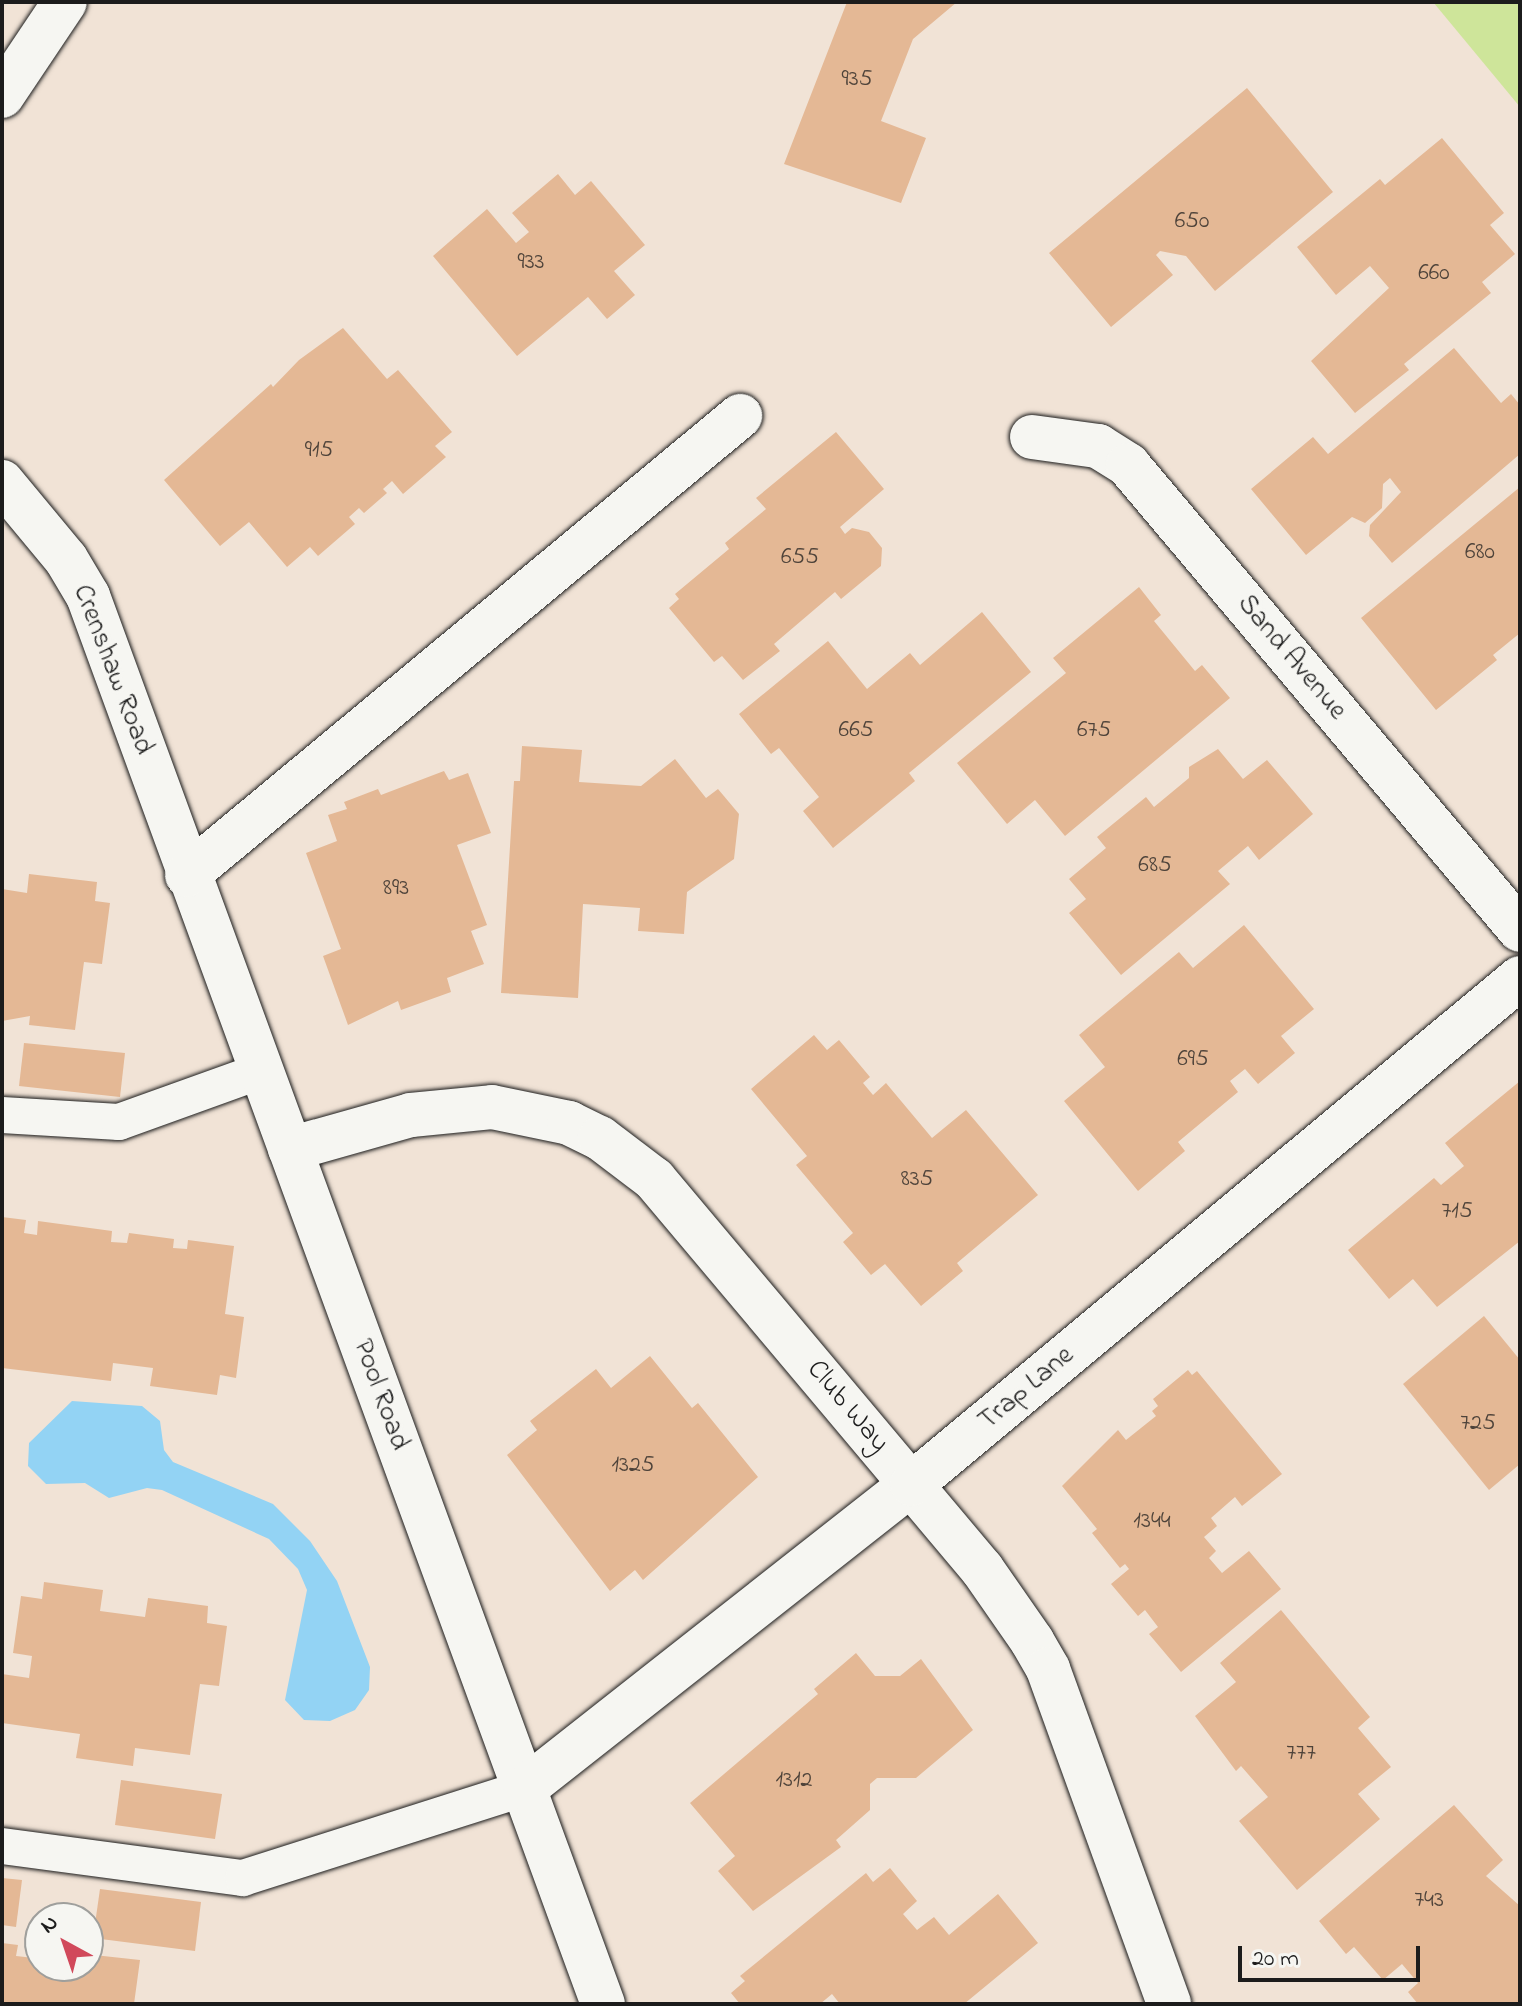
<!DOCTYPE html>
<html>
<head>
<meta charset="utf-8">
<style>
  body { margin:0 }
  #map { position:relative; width:1522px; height:2006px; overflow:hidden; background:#f1e3d6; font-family:"Indie Flower",sans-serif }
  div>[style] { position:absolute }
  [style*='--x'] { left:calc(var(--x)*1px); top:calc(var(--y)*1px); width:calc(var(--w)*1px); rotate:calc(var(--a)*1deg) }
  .green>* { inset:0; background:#cee59a }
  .water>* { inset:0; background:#93d3f4 }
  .building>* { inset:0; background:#e4b895 }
  .roads { filter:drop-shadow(0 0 2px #1c1c1c) drop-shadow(0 0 2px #1c1c1c) }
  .lane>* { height:36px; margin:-18px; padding:0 18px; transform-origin:18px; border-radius:18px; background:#f6f6f2 }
  .street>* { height:44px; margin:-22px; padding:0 22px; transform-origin:22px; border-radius:22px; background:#f6f6f2 }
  span { translate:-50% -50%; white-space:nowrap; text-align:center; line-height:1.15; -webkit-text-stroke:7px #f6f6f2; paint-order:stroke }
  .number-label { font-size:24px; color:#4e433a }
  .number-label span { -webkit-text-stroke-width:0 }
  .street-label { font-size:28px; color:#1c1c1c }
  .frame { position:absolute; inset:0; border:4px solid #1c1c1c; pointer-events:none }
  .north { position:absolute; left:24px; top:1902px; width:80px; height:80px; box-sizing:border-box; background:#f6f6f2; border:2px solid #9f9f9c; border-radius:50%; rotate:320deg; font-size:22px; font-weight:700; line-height:32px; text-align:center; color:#1c1c1c }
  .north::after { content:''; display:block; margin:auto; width:28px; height:36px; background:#d1495b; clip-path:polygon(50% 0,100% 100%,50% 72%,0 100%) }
  .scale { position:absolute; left:1238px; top:1946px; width:182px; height:36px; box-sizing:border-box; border:4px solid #1c1c1c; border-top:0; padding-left:10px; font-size:24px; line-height:28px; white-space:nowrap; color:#1c1c1c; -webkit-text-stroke:6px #f6f6f2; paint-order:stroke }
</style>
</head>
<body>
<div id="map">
  <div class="green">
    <div style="clip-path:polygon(1433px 2px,1520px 2px,1520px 107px)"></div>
  </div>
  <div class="water">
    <div style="clip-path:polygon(72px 1401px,142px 1406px,160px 1421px,164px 1450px,173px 1462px,273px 1504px,310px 1541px,337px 1581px,370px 1667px,369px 1690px,355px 1710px,330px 1721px,304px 1720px,285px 1700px,307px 1590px,298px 1569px,269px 1539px,162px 1490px,147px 1488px,109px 1498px,85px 1483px,46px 1484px,28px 1466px,29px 1443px)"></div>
  </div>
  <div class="building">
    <div style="clip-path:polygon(847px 2px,957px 2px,913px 39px,881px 121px,926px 138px,901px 203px,784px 164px)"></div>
    <div style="clip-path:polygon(1247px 88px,1333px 192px,1215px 291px,1186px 256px,1160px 251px,1156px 255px,1173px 275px,1111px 327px,1049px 253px)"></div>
    <div style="clip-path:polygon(1442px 138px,1504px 213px,1490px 225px,1515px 254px,1482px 282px,1491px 293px,1404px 364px,1409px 370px,1355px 413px,1311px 361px,1389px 288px,1370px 266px,1336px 295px,1297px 247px,1380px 179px,1385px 185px)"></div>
    <div style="clip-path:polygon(558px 174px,575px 195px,591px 181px,645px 245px,614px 271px,635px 295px,607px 319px,588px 297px,517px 356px,433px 256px,487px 209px,516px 243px,529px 232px,512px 213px)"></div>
    <div style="clip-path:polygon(343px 328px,387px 379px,398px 370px,452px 432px,435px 446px,446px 457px,403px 494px,392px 481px,383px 489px,387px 493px,364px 513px,359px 508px,349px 517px,355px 524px,318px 556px,310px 547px,287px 567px,249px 522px,220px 546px,164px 480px,271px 384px,273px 387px,299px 360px)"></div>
    <div style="clip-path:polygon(1454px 348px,1501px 403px,1511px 394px,1520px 405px,1520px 454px,1392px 563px,1369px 536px,1370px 525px,1401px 492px,1390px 478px,1383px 484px,1382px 508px,1365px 523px,1352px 517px,1306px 555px,1251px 489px,1313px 437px,1328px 454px)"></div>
    <div style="clip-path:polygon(836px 432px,884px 489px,840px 527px,845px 534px,852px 528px,869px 532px,882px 548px,881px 566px,841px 599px,835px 592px,774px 644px,780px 651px,743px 680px,722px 656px,714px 662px,669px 608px,679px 599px,675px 594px,729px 549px,725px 543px,766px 509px,756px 498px)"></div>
    <div style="clip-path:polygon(1520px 487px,1520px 633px,1493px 655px,1497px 660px,1436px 710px,1361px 618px)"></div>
    <div style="clip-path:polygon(1139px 587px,1161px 615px,1154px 621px,1195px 671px,1202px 665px,1230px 698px,1065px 836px,1035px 800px,1007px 824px,957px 763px,1066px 673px,1053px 658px)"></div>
    <div style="clip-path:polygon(982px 612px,1031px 672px,909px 773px,915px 781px,833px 848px,803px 811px,819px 797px,779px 748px,771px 754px,739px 714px,828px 641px,867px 689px,910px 653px,920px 665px)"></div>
    <div style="clip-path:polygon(522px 746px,582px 750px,579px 782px,641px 786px,675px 759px,706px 798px,718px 789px,739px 814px,734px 859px,687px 892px,684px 934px,638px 931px,640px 908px,583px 904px,578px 998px,501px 993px,514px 781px,520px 781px)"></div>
    <div style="clip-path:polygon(1218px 749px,1243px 779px,1267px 760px,1313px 814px,1259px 860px,1248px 846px,1218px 871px,1230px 884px,1121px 975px,1069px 913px,1086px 899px,1069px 879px,1106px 848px,1097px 837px,1146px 797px,1154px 807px,1189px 778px,1189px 767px)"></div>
    <div style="clip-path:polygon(444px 771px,449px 780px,468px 773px,491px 833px,457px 845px,487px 925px,471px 931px,484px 964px,447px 978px,451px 992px,401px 1010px,398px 1001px,348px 1025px,323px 956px,341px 949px,306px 853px,337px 841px,328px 815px,347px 809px,344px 802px,378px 789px,381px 795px)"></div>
    <div style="clip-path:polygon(29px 874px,97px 882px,95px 901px,110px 903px,102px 964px,84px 962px,75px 1030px,29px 1025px,30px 1016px,2px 1021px,2px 889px,27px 893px)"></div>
    <div style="clip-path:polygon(1244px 925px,1314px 1009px,1281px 1036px,1295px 1053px,1258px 1084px,1245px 1069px,1230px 1081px,1238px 1092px,1178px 1142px,1185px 1151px,1138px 1191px,1064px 1101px,1105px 1067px,1079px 1035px,1179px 952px,1193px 968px)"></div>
    <div style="clip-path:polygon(814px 1035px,827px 1050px,839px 1040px,870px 1077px,863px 1083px,873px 1095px,886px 1083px,932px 1138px,966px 1110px,1038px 1195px,957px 1263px,963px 1271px,921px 1306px,885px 1264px,871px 1275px,843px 1242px,853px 1233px,796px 1165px,807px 1156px,751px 1089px)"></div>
    <div style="clip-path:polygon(24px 1043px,125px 1053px,120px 1097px,19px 1086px)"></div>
    <div style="clip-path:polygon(1520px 1081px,1520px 1241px,1437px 1307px,1413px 1279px,1389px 1299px,1348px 1250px,1434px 1178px,1441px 1185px,1464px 1166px,1445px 1143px)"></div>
    <div style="clip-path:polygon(2px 1217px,26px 1220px,24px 1233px,37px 1235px,38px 1221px,112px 1231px,111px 1242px,127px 1243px,129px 1233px,174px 1239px,173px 1248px,187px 1249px,188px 1240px,234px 1246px,225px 1314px,244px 1317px,236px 1378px,220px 1375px,217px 1395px,150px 1386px,153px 1368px,113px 1363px,111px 1381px,2px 1368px)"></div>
    <div style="clip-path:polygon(1484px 1316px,1520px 1360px,1520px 1464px,1489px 1490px,1403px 1384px)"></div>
    <div style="clip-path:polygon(650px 1356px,692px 1408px,698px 1403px,758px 1477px,643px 1580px,635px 1570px,610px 1591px,507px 1455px,537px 1430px,530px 1421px,596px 1369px,611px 1388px)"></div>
    <div style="clip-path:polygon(1188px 1370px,1192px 1375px,1197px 1371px,1282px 1474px,1242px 1506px,1235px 1497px,1211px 1518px,1217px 1526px,1204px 1537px,1216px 1551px,1209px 1558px,1222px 1573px,1249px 1551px,1281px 1589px,1181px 1672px,1149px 1634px,1158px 1627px,1145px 1610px,1138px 1616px,1111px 1584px,1129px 1569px,1125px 1564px,1120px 1568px,1092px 1533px,1097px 1529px,1062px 1486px,1118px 1430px,1126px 1440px,1156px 1416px,1152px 1411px,1158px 1406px,1153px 1399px)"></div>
    <div style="clip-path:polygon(44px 1582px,103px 1590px,100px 1611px,145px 1617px,148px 1598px,208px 1606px,207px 1623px,227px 1626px,219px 1686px,200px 1684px,190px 1755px,135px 1748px,133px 1766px,76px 1758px,80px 1734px,2px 1723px,2px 1674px,29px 1678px,32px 1656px,13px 1653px,21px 1596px,42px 1599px)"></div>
    <div style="clip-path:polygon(1281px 1610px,1370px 1717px,1358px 1728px,1391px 1767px,1358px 1794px,1380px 1819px,1297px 1890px,1239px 1821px,1268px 1797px,1241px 1766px,1236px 1771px,1195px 1716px,1236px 1682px,1220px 1663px)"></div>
    <div style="clip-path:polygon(856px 1653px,875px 1676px,900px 1676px,921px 1659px,973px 1730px,916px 1778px,877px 1778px,870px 1784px,870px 1810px,836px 1840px,841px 1847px,753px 1911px,718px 1871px,735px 1856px,690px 1803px,818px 1694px,814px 1689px)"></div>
    <div style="clip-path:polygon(121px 1780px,222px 1794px,215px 1839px,115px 1825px)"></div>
    <div style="clip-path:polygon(1454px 1805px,1503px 1860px,1486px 1876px,1520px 1906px,1520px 2004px,1418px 2004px,1408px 1992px,1418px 1983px,1402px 1964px,1383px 1980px,1354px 1947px,1346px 1954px,1319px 1921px)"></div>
    <div style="clip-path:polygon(890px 1868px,917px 1901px,903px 1914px,917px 1930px,934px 1917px,949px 1935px,998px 1894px,1038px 1943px,964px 2004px,840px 2004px,832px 1994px,820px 2004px,740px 2004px,731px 1993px,745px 1981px,740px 1976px,866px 1873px,873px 1882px)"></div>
    <div style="clip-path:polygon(2px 1878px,22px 1880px,16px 1927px,2px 1925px)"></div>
    <div style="clip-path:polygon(100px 1889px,201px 1902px,195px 1951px,93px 1938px)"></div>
    <div style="clip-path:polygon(2px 1943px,18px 1945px,16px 1956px,34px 1958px,35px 1947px,40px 1948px,40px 1966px,88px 1966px,94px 1955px,140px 1960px,134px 2004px,2px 2004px)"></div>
  </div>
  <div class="roads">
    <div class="lane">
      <div style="--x:2;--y:1115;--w:117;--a:3.4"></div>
      <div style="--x:119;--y:1122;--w:151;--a:-19.8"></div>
      <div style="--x:2;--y:1846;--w:243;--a:7.6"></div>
      <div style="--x:243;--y:1878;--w:296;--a:-17.7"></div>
    </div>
    <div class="street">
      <div style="--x:2;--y:96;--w:113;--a:-56.2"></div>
      <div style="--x:1032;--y:437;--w:67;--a:7.8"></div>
      <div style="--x:1098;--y:446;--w:36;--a:32"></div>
      <div style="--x:1128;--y:465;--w:608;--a:49.87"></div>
      <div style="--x:2;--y:482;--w:100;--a:50.3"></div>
      <div style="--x:66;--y:559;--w:43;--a:59.3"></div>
      <div style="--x:88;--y:596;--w:1499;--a:69.91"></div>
      <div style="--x:187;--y:875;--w:719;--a:-39.69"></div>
      <div style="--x:290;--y:1149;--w:126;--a:-15.7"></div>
      <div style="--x:411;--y:1115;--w:81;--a:-5.6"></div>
      <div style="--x:492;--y:1107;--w:79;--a:11.7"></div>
      <div style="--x:569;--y:1123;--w:34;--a:26"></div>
      <div style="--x:600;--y:1138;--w:68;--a:37.2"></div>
      <div style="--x:654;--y:1179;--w:510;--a:49.94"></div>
      <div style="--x:982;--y:1569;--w:88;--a:55.2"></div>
      <div style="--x:1032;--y:1641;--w:32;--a:60"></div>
      <div style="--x:1048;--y:1669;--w:356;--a:70.1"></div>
      <div style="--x:525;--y:1788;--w:492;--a:-38.2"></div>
      <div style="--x:912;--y:1484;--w:791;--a:-39.77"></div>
    </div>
  </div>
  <div class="number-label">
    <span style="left:857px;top:80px">935</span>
    <span style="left:1192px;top:222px">650</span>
    <span style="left:531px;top:263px">933</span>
    <span style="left:1434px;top:274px">660</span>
    <span style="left:319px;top:451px">915</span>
    <span style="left:1480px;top:553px">680</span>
    <span style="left:800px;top:558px">655</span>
    <span style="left:856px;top:731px">665</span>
    <span style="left:1094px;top:731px">675</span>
    <span style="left:1155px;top:866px">685</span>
    <span style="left:396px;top:889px">893</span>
    <span style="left:1193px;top:1060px">695</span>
    <span style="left:917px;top:1180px">835</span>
    <span style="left:1457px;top:1212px">715</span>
    <span style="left:1478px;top:1424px">725</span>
    <span style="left:633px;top:1466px">1325</span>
    <span style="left:1152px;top:1522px">1344</span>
    <span style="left:1301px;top:1754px">777</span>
    <span style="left:794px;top:1781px">1312</span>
    <span style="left:1429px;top:1901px">743</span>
  </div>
  <div class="street-label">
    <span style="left:1291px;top:658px;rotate:50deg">Sand Avenue</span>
    <span style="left:112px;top:670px;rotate:69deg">Crenshaw Road</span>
    <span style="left:1027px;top:1389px;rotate:-40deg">Trap Lane</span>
    <span style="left:380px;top:1395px;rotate:70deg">Pool Road</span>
    <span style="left:847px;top:1407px;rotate:50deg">Club Way</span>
  </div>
  <div class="frame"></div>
  <div class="north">N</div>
  <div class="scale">20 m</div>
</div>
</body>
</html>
